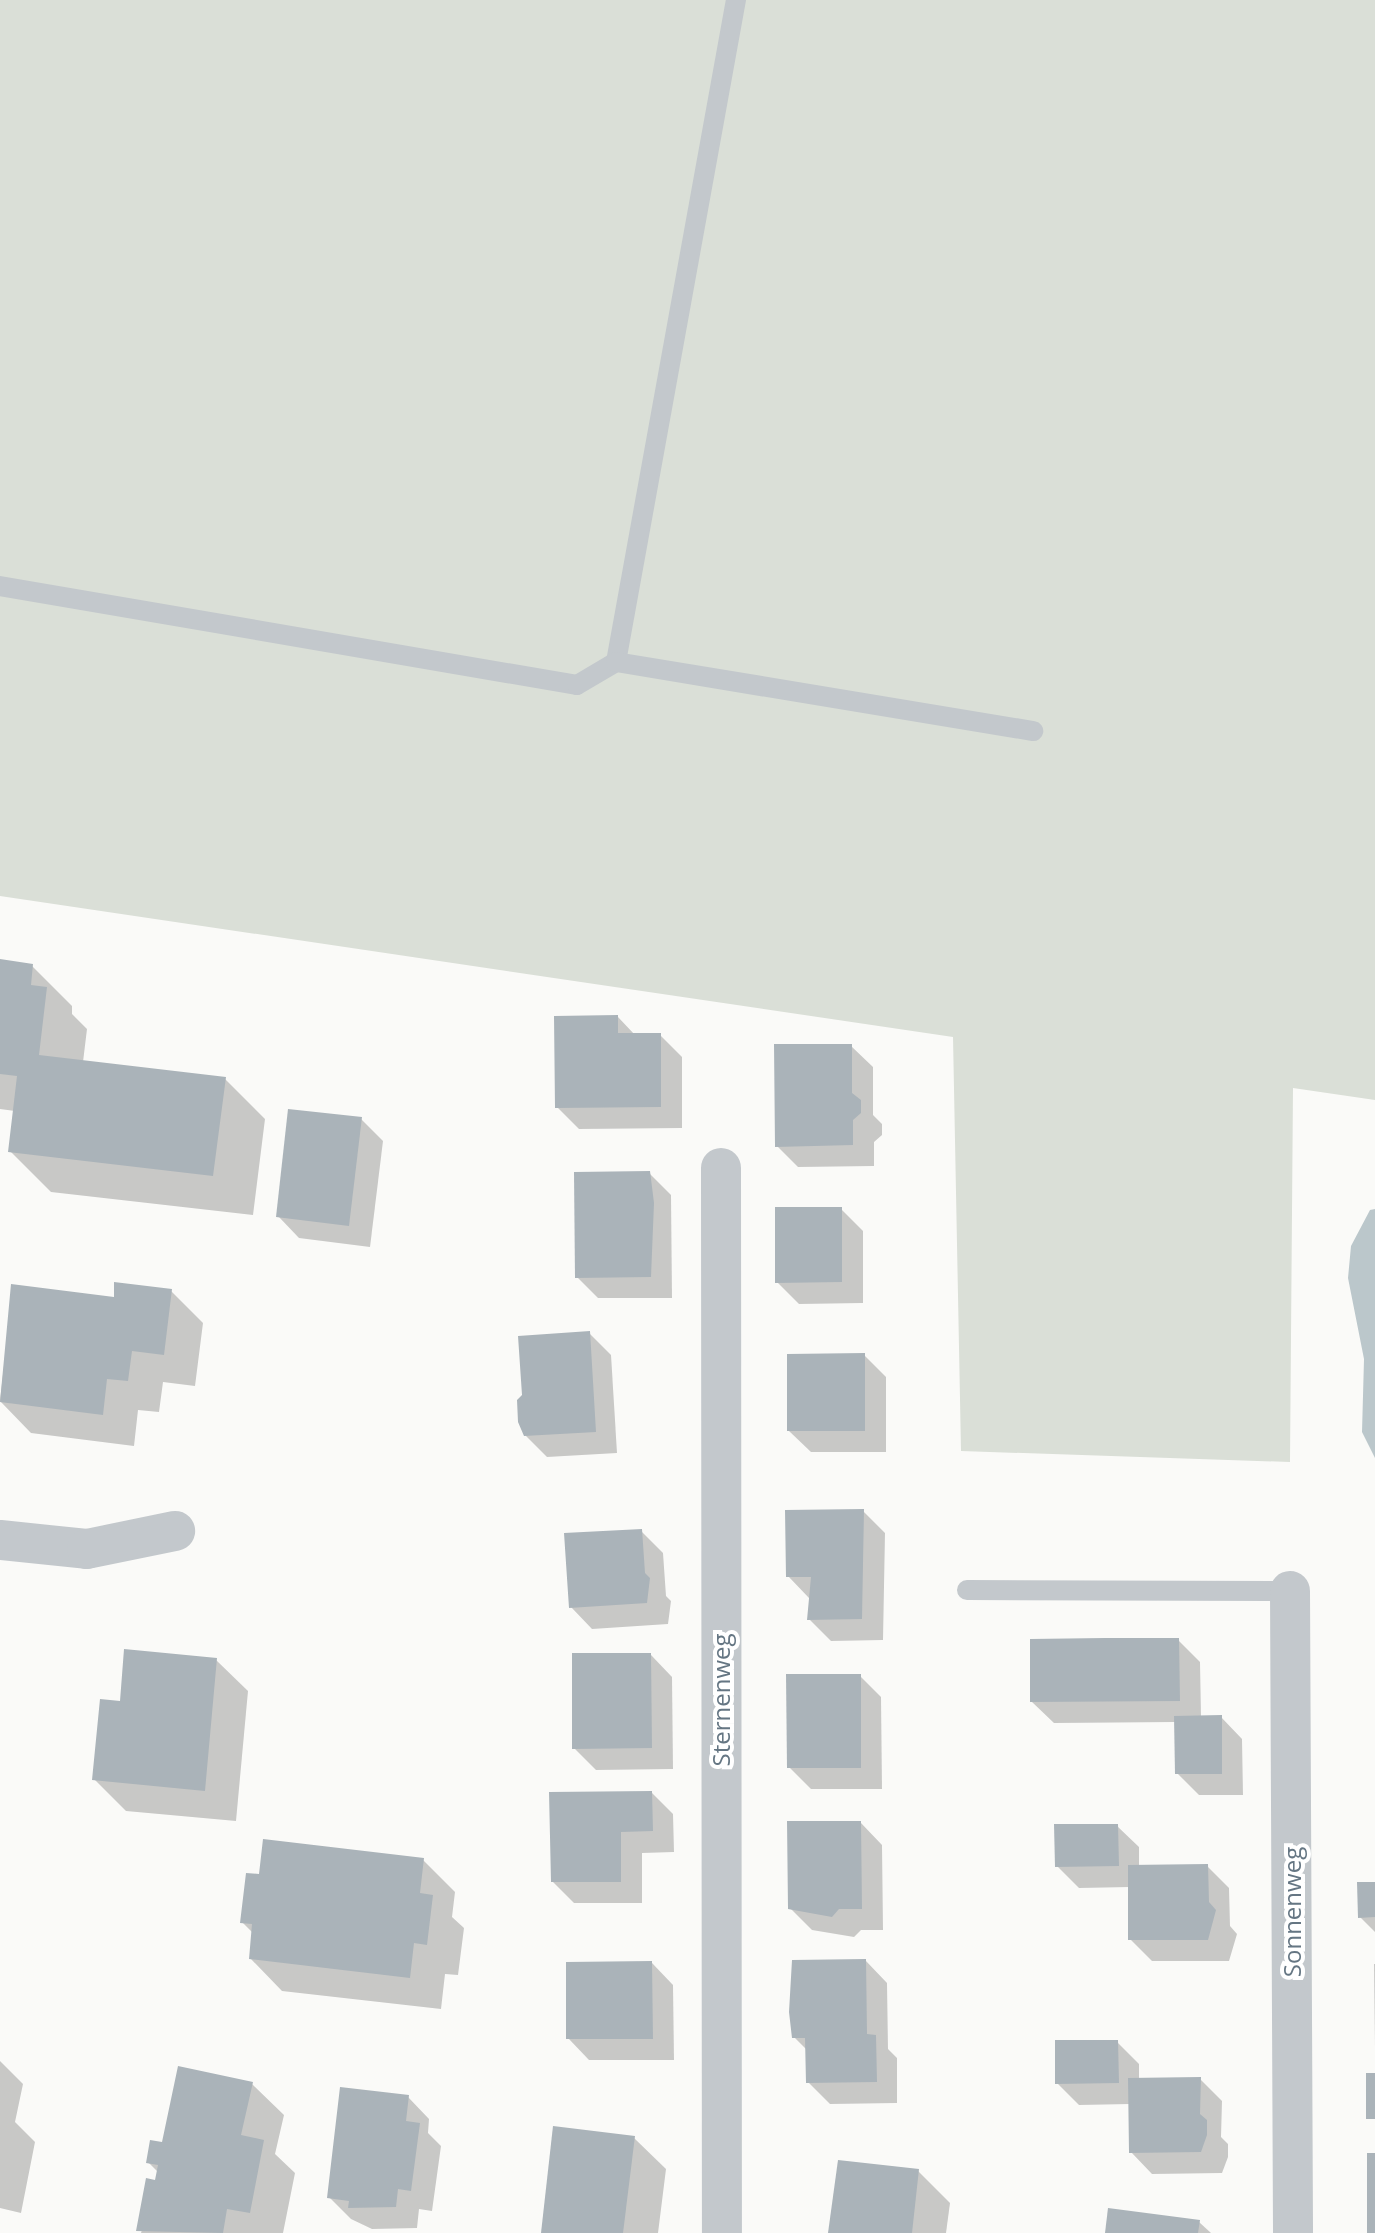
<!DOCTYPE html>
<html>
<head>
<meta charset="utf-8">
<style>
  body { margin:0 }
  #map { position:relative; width:1375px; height:2233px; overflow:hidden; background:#fafaf8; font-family:"Open Sans",sans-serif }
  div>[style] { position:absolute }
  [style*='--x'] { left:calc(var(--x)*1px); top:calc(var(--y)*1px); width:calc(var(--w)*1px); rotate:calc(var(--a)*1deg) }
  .green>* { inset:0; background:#dadfd7 }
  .water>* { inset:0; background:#bbc7cb }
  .shadow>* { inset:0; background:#0003 }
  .building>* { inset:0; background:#aab3b9 }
  .lane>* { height:20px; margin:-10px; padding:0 10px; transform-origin:10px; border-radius:10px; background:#c3c8cc }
  .street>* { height:40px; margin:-20px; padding:0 20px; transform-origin:20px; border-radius:20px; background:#c3c8cc }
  span { translate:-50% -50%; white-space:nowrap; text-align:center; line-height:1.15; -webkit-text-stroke:8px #fff; paint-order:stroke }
  .street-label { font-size:24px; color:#657683 }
</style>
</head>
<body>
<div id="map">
  <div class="green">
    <div style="clip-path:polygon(0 0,1375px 0,1375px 1100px,1293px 1088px,1290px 1462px,961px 1451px,953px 1037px,0 896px)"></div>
  </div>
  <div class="water">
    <div style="clip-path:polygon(1375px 1209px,1375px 1458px,1362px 1432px,1364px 1359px,1348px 1278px,1351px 1246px,1370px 1210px)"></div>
  </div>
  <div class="shadow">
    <div style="clip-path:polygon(0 961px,32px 966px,72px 1006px,72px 1014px,87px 1029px,83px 1062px,225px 1079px,265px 1119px,253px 1215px,51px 1192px,10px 1151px,15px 1111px,0 1109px)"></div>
    <div style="clip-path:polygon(618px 1017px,635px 1035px,660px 1035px,682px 1057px,682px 1128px,579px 1129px,557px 1107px)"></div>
    <div style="clip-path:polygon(851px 1046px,873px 1067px,873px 1115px,882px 1124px,882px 1135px,874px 1142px,874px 1166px,798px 1167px,777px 1146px)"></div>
    <div style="clip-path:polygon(361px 1119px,383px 1141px,370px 1247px,299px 1238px,278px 1216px)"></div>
    <div style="clip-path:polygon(649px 1173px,671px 1195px,672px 1298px,598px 1298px,577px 1277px)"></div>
    <div style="clip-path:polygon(841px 1209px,863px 1231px,863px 1303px,799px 1304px,777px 1282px)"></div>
    <div style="clip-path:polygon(13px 1286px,116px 1299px,171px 1291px,203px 1323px,195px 1386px,163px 1382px,159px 1412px,138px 1410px,134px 1446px,31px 1433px,0 1401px)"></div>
    <div style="clip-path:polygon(589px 1333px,611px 1355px,617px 1453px,547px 1457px,525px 1435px)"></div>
    <div style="clip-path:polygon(864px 1355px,886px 1377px,886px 1452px,811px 1452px,789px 1431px)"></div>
    <div style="clip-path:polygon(863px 1511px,885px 1533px,883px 1640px,831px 1641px,809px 1619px,809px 1598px,788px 1576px)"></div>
    <div style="clip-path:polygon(641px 1531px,663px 1553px,666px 1596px,671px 1601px,668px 1624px,592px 1629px,571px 1607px)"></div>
    <div style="clip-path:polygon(1178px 1640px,1200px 1662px,1201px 1717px,1221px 1717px,1242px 1739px,1243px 1795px,1199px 1795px,1177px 1773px,1176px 1722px,1054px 1723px,1032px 1702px)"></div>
    <div style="clip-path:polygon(651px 1655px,672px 1677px,673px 1769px,596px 1770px,574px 1748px)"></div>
    <div style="clip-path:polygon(216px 1660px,248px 1691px,236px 1821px,126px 1811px,94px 1779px,122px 1703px)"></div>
    <div style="clip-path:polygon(860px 1676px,881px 1697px,882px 1789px,811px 1789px,789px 1767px)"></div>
    <div style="clip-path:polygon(652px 1793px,673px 1814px,674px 1852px,642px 1853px,642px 1903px,574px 1903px,553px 1882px)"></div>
    <div style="clip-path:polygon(861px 1823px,882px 1845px,883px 1930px,861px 1930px,854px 1937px,812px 1930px,790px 1908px)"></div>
    <div style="clip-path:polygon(1117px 1826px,1139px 1847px,1139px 1867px,1207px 1866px,1229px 1888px,1230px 1926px,1237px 1934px,1229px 1961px,1152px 1961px,1130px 1939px,1130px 1887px,1079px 1888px,1057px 1866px)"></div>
    <div style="clip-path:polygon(423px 1860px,455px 1892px,452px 1917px,464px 1928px,458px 1975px,445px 1974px,441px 2009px,282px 1991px,251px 1959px,253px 1933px,242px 1922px)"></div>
    <div style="clip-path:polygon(1375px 1884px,1375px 1932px,1360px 1917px)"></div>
    <div style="clip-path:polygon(866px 1961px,887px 1983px,888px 2049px,897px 2058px,897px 2103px,830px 2104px,808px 2082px,807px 2050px,794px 2037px)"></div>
    <div style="clip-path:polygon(652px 1963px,673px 1985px,674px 2060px,589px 2060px,568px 2038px)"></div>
    <div style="clip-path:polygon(1374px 1964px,1375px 1964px,1375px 2047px)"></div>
    <div style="clip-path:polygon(1117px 2042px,1139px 2064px,1139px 2080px,1200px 2079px,1222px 2101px,1221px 2137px,1228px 2144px,1228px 2157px,1222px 2173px,1152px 2174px,1131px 2152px,1130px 2104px,1079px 2105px,1057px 2083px)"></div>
    <div style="clip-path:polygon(0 2061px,23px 2084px,15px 2122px,35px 2142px,21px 2213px,0 2208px)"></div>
    <div style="clip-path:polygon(252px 2084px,284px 2115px,275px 2154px,295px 2173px,283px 2233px,141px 2233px,159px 2173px,148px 2162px,163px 2144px)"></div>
    <div style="clip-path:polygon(408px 2097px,429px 2119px,428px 2133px,441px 2146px,432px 2211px,419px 2209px,417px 2228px,372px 2229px,351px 2219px,330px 2198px)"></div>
    <div style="clip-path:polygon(634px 2138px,666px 2169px,658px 2233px,543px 2233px)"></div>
    <div style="clip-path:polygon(918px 2171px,950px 2203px,946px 2233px,832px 2233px)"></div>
    <div style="clip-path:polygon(1199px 2222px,1211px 2233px,1107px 2233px)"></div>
  </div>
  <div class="building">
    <div style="clip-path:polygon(0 959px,33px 964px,31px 985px,47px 987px,39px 1055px,226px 1077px,213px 1176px,8px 1152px,17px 1076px,0 1074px)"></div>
    <div style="clip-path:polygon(618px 1015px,618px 1033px,661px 1033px,661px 1107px,555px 1108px,554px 1016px)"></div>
    <div style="clip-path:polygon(774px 1044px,852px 1044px,852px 1093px,861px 1100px,861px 1113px,853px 1120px,853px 1145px,775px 1147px)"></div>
    <div style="clip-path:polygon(288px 1109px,362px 1117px,349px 1226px,276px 1217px)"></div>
    <div style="clip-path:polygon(650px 1171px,654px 1203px,651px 1277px,575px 1278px,574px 1172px)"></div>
    <div style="clip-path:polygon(775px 1207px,842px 1207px,842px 1282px,775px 1283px)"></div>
    <div style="clip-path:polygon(114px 1282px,172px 1289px,164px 1355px,132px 1351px,128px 1381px,107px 1379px,103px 1415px,0 1402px,11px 1284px,114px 1297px)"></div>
    <div style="clip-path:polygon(590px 1331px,596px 1432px,524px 1436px,518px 1422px,517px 1400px,522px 1395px,518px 1336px)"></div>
    <div style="clip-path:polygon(865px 1353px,865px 1431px,787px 1431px,787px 1354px)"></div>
    <div style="clip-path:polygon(864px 1509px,862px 1619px,807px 1620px,811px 1577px,786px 1577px,785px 1510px)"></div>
    <div style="clip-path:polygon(642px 1529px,645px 1573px,650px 1578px,647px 1603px,569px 1608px,564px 1533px)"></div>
    <div style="clip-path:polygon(1105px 1638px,1179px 1638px,1180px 1701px,1030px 1702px,1030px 1639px)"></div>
    <div style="clip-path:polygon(124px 1649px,217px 1658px,205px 1791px,92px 1780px,100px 1699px,120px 1701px)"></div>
    <div style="clip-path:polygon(572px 1653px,651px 1653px,652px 1748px,572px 1749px)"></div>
    <div style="clip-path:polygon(786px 1674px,861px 1674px,861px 1768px,787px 1768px)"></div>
    <div style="clip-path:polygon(1222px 1715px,1222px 1774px,1175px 1774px,1174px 1716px)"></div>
    <div style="clip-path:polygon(652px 1791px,653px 1831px,621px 1832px,621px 1882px,551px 1882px,549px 1792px)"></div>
    <div style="clip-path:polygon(787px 1821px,861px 1821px,862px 1909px,839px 1909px,832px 1917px,788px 1909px)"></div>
    <div style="clip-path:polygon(1054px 1824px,1118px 1824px,1119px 1866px,1055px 1867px)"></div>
    <div style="clip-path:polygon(263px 1839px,424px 1858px,420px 1893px,433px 1895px,427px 1945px,414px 1943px,410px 1978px,249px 1959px,252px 1924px,240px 1923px,246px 1873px,259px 1874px)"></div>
    <div style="clip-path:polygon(1208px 1864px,1209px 1902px,1216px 1910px,1208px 1940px,1128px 1940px,1128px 1865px)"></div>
    <div style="clip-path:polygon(1357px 1882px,1375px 1882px,1375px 1917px,1358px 1918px)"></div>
    <div style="clip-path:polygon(866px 1959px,867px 2034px,876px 2035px,877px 2082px,806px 2083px,805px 2038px,792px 2038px,789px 2012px,792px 1960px)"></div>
    <div style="clip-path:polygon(652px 1961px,653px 2039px,566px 2039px,566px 1962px)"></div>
    <div style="clip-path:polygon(1055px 2040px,1118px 2040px,1119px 2083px,1055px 2084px)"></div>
    <div style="clip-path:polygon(178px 2066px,253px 2082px,241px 2135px,264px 2140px,250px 2213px,227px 2209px,223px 2233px,136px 2231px,146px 2178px,155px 2180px,158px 2165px,146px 2163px,150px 2140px,162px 2142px)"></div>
    <div style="clip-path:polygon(1366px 2073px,1375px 2073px,1375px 2119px,1366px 2119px)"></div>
    <div style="clip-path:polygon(1201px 2077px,1200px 2114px,1207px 2120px,1207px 2135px,1201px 2152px,1129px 2153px,1128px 2078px)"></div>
    <div style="clip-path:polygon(340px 2087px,409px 2095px,406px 2121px,420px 2123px,411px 2191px,398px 2189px,396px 2207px,348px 2208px,349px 2201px,327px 2198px)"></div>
    <div style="clip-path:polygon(553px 2126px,635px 2136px,623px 2233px,541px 2233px)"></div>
    <div style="clip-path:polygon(1367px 2153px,1375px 2153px,1375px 2233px,1367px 2233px)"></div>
    <div style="clip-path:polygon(838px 2160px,919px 2169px,912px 2233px,828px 2233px)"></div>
    <div style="clip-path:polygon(1108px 2208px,1200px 2220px,1198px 2233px,1105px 2233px)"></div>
  </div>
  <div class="lane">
    <div style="--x:0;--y:586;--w:585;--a:9.74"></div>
    <div style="--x:577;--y:685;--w:45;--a:-30.5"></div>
    <div style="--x:616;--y:662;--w:673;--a:-79.73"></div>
    <div style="--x:616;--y:662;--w:423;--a:9.4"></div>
    <div style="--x:967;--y:1590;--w:323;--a:0.2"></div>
  </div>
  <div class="street">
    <div style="--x:721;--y:1168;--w:1065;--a:89.95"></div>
    <div style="--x:0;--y:1540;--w:87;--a:5.9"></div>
    <div style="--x:87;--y:1549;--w:90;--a:-11.6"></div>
    <div style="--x:1290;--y:1591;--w:642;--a:89.73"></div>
  </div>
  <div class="street-label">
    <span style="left:721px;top:1700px;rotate:-90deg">Sternenweg</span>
    <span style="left:1292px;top:1912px;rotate:-90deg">Sonnenweg</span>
  </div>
</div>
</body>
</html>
